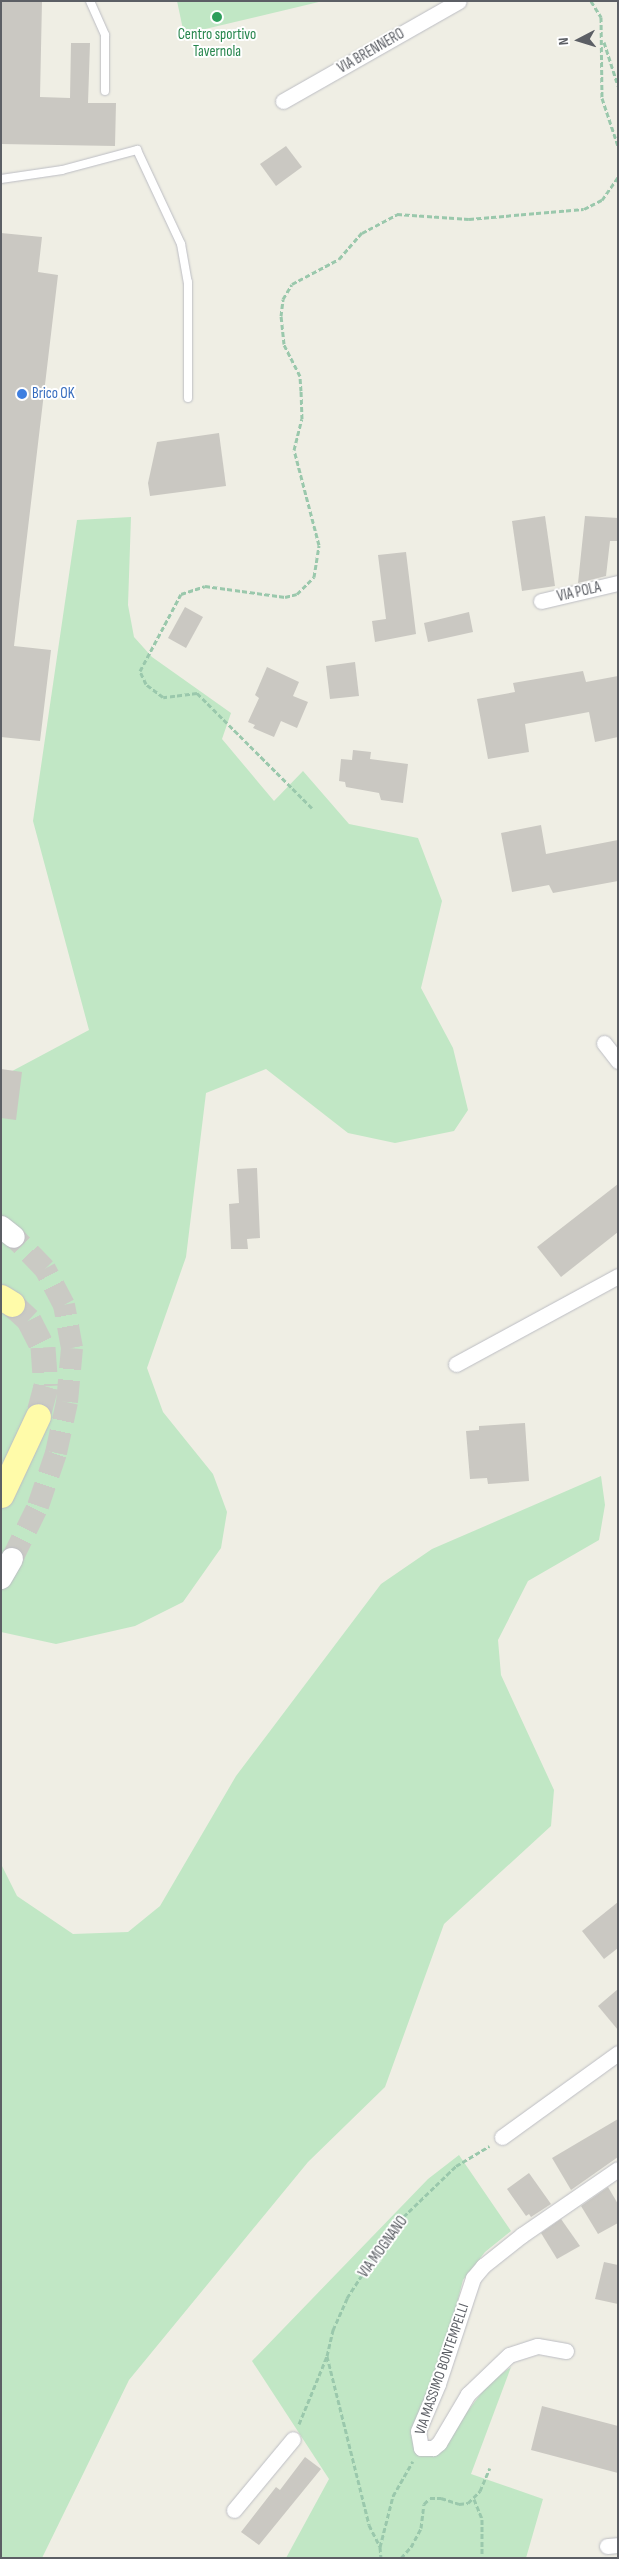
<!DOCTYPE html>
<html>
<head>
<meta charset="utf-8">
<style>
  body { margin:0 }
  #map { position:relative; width:619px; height:2559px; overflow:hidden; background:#efeee4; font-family:"Sofia Sans Condensed",sans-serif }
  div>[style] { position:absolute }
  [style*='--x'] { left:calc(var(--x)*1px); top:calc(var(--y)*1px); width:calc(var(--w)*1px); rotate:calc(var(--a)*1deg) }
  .green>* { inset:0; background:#c1e7c5 }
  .building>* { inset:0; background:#cac8c2 }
  .secondary-tunnel>* { height:22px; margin-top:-11px; transform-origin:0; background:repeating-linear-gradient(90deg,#cacac4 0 22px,transparent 0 33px) }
  .primary-tunnel>* { height:25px; margin-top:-12.5px; transform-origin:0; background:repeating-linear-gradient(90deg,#cacac4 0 25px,transparent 0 37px) }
  .path>* { height:3px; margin-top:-1.5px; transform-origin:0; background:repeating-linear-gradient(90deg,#9ac8ac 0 5px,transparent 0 7.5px) }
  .roads { filter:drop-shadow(0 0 1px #bcbdc3) drop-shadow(0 0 1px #bcbdc3) }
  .lane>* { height:8px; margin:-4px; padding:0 4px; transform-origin:4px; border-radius:4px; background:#fff }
  .street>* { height:15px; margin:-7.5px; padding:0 7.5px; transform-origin:7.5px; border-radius:7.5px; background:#fff }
  .secondary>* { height:22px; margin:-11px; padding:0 11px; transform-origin:11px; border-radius:11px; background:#fff }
  .primary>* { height:25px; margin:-12.5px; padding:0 12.5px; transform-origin:12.5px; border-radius:12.5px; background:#fffba9 }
  .dots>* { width:14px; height:14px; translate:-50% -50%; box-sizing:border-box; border:2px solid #fff; border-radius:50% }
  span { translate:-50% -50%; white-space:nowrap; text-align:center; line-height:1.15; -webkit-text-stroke:4px #fff; paint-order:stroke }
  .leisure-label { font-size:15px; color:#27864d }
  .street-label { font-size:15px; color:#5c5f65 }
  .shop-label { font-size:15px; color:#366cbe }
  .left { translate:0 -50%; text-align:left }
  .frame { position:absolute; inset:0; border:2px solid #5c5f65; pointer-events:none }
  .north { position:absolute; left:554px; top:15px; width:50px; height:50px; -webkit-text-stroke:4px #fff; paint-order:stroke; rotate:265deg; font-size:14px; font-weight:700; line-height:20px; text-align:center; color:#5c5f65 }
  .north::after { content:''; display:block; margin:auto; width:18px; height:22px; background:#5c5f65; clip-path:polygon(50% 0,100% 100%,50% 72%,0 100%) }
</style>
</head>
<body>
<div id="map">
  <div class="green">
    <div style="clip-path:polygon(177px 1px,323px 1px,184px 34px)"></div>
    <div style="clip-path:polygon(131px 517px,128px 605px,134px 637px,152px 657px,231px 713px,222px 739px,274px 801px,303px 771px,349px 824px,418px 838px,442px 901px,421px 988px,453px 1048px,468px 1110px,454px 1131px,395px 1143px,348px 1133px,266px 1069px,206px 1093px,186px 1257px,147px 1368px,163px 1412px,213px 1474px,227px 1512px,221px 1548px,183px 1602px,135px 1626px,56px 1644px,1px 1632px,1px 1077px,89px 1030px,33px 821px,77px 520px)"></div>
    <div style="clip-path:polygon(601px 1476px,605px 1505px,599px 1540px,528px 1581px,498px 1640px,501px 1675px,554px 1790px,551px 1826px,444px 1924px,385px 2087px,308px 2162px,129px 2380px,42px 2558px,1px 2558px,1px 1864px,17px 1896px,73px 1934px,128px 1932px,160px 1906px,236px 1776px,381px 1584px,432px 1549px)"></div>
    <div style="clip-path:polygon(459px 2155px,511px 2231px,485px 2252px,463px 2280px,451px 2326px,413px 2434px,413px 2446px,420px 2455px,435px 2454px,489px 2383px,511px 2367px,471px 2474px,543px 2499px,526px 2558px,286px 2558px,329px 2479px,252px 2361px,428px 2179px)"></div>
  </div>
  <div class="building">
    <div style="clip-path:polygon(1px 1px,42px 1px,40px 97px,70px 98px,71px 43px,90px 43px,88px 103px,116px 103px,115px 146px,1px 144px)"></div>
    <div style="clip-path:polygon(286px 146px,302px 167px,276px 186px,260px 164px)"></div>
    <div style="clip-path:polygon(1px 233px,42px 237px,38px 272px,58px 275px,14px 646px,51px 650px,40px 741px,1px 737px)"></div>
    <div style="clip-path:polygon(219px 433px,226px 486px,150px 496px,148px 483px,157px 442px)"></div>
    <div style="clip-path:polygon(545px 516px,555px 586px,522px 591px,512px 521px)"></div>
    <div style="clip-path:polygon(585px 516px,618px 518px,618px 541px,610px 541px,606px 576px,578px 583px)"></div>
    <div style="clip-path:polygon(406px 552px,416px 634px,375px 642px,372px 621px,386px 619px,378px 555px)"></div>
    <div style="clip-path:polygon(185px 607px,203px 617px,186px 648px,168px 638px)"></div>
    <div style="clip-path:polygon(469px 612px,473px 632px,428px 642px,424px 623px)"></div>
    <div style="clip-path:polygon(355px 662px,359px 696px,330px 699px,326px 666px)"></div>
    <div style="clip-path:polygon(267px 667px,299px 682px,293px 696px,308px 702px,297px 728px,281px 721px,274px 737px,253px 728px,255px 725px,248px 722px,259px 698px,255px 695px)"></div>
    <div style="clip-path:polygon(583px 671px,586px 682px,618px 676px,618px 737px,595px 742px,589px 712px,525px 724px,529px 752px,488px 759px,477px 699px,515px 692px,513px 683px)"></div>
    <div style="clip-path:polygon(353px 750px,371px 752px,370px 759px,408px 764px,403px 803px,381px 800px,379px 793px,346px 787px,345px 782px,339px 781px,341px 759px,352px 760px)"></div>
    <div style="clip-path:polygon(541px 825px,546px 854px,618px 840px,618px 881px,553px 893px,549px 885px,512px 892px,501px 833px)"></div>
    <div style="clip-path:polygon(1px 1069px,22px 1072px,16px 1120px,1px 1118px)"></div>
    <div style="clip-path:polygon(257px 1168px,260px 1238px,247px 1239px,248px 1249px,231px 1249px,229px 1204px,239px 1203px,237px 1169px)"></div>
    <div style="clip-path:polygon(618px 1184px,618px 1232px,561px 1277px,537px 1247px)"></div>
    <div style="clip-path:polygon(525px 1423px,529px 1481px,488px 1484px,487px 1478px,470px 1479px,466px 1431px,479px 1430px,479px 1426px)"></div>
    <div style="clip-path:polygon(618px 1902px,618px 1948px,604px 1959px,582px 1931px)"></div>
    <div style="clip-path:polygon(618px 1989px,618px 2030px,598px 2006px)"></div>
    <div style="clip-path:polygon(618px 2119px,618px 2157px,571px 2190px,552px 2158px)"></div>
    <div style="clip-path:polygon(529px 2173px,551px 2204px,531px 2217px,529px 2214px,526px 2216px,507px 2189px)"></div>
    <div style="clip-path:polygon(608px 2187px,618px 2204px,618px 2223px,598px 2234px,581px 2206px)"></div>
    <div style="clip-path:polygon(561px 2219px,580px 2246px,557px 2259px,541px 2233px)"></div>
    <div style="clip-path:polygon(604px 2262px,618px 2265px,618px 2304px,595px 2299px)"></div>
    <div style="clip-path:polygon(542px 2406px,618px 2426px,618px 2473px,531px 2450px)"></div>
    <div style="clip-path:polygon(305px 2457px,321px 2469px,259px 2545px,241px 2532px,276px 2487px,280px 2490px)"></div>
  </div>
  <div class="secondary-tunnel">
    <div style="--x:12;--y:1559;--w:59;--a:-63.9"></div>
    <div style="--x:38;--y:1506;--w:56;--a:-71.2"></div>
    <div style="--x:56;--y:1453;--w:52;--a:-77.8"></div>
    <div style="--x:67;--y:1402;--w:54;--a:-84.7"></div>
    <div style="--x:72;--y:1348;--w:44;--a:-100.5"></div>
    <div style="--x:64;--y:1305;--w:41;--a:-117.8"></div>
    <div style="--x:45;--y:1269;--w:45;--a:-134.1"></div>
  </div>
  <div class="primary-tunnel">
    <div style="--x:12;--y:1304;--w:23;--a:43"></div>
    <div style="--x:29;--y:1320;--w:30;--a:63"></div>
    <div style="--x:43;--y:1347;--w:39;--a:86"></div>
    <div style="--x:46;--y:1386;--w:31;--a:105"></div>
  </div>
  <div class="path">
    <div style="--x:591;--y:1;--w:19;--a:58"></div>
    <div style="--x:601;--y:17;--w:81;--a:89.3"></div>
    <div style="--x:602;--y:98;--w:51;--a:71.6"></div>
    <div style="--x:604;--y:42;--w:46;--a:72.3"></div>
    <div style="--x:312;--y:808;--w:163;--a:-135"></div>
    <div style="--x:197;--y:693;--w:34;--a:173"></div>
    <div style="--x:163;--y:697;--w:21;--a:-143"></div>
    <div style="--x:146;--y:684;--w:14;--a:-115"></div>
    <div style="--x:140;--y:671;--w:87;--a:-62"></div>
    <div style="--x:181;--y:594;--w:25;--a:-18"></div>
    <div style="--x:205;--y:586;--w:81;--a:7.8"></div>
    <div style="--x:285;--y:597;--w:12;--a:-14"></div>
    <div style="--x:297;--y:594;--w:24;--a:-45"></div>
    <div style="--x:314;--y:577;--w:32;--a:-81"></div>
    <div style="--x:319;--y:545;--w:98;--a:-104.7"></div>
    <div style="--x:294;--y:450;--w:32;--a:-76"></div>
    <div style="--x:302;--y:419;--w:28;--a:-92"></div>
    <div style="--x:301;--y:391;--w:15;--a:-94"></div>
    <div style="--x:300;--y:376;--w:36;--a:-117"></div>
    <div style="--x:284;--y:344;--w:28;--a:-96"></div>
    <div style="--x:281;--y:316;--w:17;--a:-83"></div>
    <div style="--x:283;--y:299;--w:17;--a:-59"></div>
    <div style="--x:292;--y:284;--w:53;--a:-28"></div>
    <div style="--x:339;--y:259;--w:35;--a:-49"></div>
    <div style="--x:362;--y:233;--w:40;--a:-28"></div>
    <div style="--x:397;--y:214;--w:72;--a:4"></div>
    <div style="--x:469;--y:219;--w:115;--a:-5"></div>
    <div style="--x:584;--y:209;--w:20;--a:-27"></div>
    <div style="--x:602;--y:200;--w:28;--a:-55"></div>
    <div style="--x:327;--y:2356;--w:174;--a:76"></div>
    <div style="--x:369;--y:2525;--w:25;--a:63"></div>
    <div style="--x:380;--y:2547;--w:11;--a:85"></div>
    <div style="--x:299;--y:2424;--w:74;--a:-67.6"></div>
    <div style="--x:327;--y:2356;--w:27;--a:-77"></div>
    <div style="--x:333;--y:2330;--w:35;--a:-66"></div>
    <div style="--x:347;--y:2298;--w:33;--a:-57"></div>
    <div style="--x:365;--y:2270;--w:58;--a:-55.5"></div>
    <div style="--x:398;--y:2222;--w:81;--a:-44"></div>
    <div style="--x:456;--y:2166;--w:39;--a:-31"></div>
    <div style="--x:474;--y:2499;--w:22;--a:68"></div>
    <div style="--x:482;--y:2519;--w:39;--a:90"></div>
    <div style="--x:380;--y:2547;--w:53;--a:-75.7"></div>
    <div style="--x:393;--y:2496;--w:40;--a:-60.3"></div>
    <div style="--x:401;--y:2558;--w:15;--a:-48"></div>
    <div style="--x:411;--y:2547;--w:21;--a:-62"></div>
    <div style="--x:421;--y:2528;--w:24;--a:-83"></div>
    <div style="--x:424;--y:2504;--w:8;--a:-45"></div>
    <div style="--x:430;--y:2498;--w:11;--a:0"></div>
    <div style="--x:441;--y:2498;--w:19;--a:18"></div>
    <div style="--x:459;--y:2504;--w:9;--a:-6"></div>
    <div style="--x:468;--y:2503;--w:17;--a:-45"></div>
    <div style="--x:480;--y:2491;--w:25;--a:-67"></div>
  </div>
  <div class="roads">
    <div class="lane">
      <div style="--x:90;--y:1;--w:37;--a:66"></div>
      <div style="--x:105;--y:35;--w:56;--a:90"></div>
      <div style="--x:1;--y:179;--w:62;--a:-8.4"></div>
      <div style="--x:62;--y:170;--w:78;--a:-14.9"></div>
      <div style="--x:137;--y:150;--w:104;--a:64.9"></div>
      <div style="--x:181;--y:244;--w:39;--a:80"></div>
      <div style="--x:188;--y:282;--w:116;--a:90"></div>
    </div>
    <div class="street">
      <div style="--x:283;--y:101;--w:202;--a:-29.6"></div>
      <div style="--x:541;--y:601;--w:79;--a:-13.2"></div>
      <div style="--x:604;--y:1043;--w:23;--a:52"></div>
      <div style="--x:456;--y:1364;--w:184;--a:-28.5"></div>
      <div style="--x:502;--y:2137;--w:143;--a:-35.9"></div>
      <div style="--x:566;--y:2351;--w:29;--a:-170"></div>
      <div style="--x:537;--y:2346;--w:29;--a:162"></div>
      <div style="--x:509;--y:2355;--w:57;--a:136.4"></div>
      <div style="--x:468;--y:2394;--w:57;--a:120.6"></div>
      <div style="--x:439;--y:2443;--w:8;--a:140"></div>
      <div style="--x:433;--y:2448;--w:12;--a:180"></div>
      <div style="--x:421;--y:2448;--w:17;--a:-100"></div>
      <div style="--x:418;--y:2431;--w:51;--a:-66.9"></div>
      <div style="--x:438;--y:2384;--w:112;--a:-71.7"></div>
      <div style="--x:473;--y:2278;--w:16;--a:-50"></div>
      <div style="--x:483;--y:2266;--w:50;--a:-38.5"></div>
      <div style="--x:522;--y:2235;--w:116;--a:-34.5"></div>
      <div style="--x:234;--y:2510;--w:92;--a:-50.3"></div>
      <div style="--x:607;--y:2546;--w:11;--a:-5"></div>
    </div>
    <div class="secondary">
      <div style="--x:1;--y:1227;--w:16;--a:38"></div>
      <div style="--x:1;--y:1578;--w:22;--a:-60"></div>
    </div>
    <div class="primary">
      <div style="--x:1;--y:1297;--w:13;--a:32"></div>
      <div style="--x:1;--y:1495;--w:87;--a:-64.9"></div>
    </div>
  </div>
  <div class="dots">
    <div style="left:217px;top:17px;background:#2e9e5b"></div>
    <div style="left:22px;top:394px;background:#3f7fe0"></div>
  </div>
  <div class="leisure-label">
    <span style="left:217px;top:43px">Centro sportivo<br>Tavernola</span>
  </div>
  <div class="street-label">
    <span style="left:371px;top:51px;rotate:-30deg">VIA BRENNERO</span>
    <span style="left:579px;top:592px;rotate:-13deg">VIA POLA</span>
    <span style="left:383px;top:2247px;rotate:-54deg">VIA MOGNANO</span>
    <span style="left:442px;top:2369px;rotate:-71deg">VIA MASSIMO BONTEMPELLI</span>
  </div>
  <div class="shop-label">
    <span class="left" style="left:32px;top:394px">Brico OK</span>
  </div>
  <div class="frame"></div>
  <div class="north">N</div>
</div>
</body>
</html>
